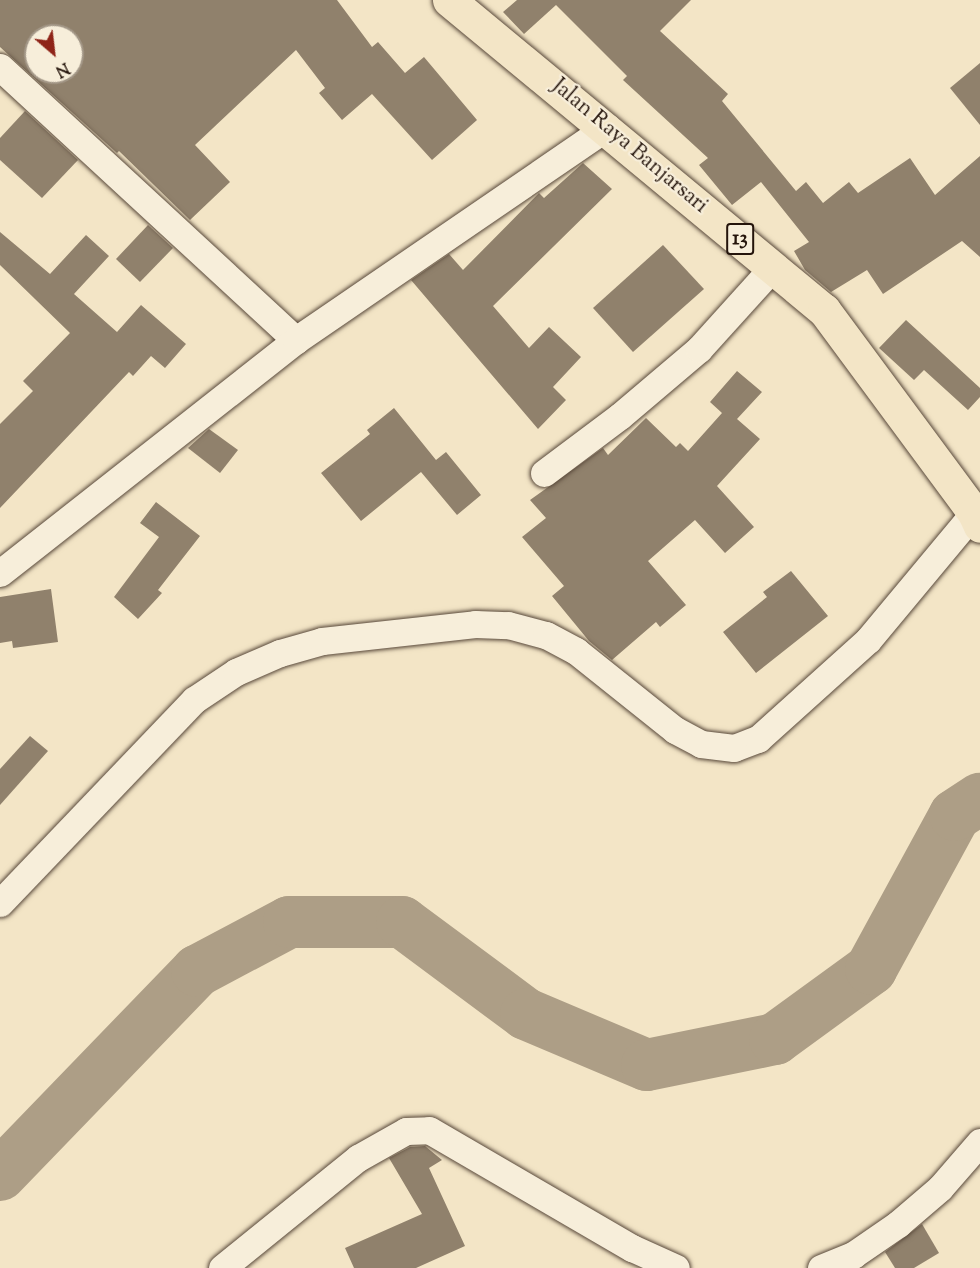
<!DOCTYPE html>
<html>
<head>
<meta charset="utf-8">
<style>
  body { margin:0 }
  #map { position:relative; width:980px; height:1268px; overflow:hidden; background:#f3e5c6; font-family:"Sorts Mill Goudy",serif }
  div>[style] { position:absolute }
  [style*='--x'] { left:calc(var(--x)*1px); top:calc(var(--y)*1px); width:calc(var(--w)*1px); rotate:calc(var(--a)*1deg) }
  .river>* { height:52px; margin:-26px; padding:0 26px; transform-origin:26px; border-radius:26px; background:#ad9e86 }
  .building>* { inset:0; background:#90816c }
  .roads { filter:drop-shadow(0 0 2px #58483a) drop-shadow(0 0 2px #58483a) }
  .minor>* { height:27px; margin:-13.5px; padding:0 13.5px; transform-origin:13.5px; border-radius:13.5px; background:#f7eeda }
  .trunk>* { height:33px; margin:-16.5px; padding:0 16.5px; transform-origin:16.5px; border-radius:16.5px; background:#f3e5c6 }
  span { translate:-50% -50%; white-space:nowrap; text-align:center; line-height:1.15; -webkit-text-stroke:4.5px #f7eeda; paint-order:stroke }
  .shield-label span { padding:2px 4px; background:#f7eeda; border:2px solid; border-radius:4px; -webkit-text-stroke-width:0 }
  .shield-label { font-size:21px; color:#24140b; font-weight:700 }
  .street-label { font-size:22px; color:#24140b }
  .north { position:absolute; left:24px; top:24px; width:60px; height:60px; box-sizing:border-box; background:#f7eeda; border:2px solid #a39787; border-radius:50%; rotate:152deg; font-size:16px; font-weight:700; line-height:24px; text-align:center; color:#24140b }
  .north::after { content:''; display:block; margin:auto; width:21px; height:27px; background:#8f2418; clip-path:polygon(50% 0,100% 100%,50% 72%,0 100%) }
</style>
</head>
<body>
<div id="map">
  <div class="river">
    <div style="--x:0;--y:1175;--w:284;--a:-46"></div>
    <div style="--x:197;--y:971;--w:104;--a:-28"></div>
    <div style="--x:289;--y:922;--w:113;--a:0"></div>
    <div style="--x:402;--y:922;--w:154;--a:36.6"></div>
    <div style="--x:526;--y:1014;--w:131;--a:22.9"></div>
    <div style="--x:647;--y:1065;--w:131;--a:-11.5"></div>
    <div style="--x:775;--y:1039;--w:119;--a:-36.1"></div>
    <div style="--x:871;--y:969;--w:175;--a:-61.4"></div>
    <div style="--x:955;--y:815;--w:30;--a:-33"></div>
  </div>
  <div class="building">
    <div style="clip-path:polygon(evenodd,0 0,337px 0,372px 47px,378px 42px,405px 73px,424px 57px,477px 120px,432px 160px,372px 94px,342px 120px,319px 93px,325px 88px,296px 50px,195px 145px,230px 182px,190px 220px,119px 151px,117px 153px,0 47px,0 0,36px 36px,72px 36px,72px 72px,36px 72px,36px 36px)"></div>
    <div style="clip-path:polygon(517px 0,691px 0,660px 31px,728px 94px,722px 101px,796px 191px,806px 182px,823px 203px,849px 182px,858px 193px,910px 158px,935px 195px,980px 156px,980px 257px,962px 241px,883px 294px,867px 270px,831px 292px,805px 270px,794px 251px,809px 242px,761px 182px,732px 205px,699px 165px,708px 158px,623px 80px,627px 76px,556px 5px,524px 34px,503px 12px)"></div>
    <div style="clip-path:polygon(980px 63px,980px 125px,950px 88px)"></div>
    <div style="clip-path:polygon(25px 111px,78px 160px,42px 198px,0 160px,0 138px)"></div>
    <div style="clip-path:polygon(583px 163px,612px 189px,493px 306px,529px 348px,549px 327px,581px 357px,553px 387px,566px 400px,538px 429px,411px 280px,449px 254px,463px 270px,539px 193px,544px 198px)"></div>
    <div style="clip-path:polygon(148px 225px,173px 248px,140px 282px,116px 259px)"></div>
    <div style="clip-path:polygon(0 232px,50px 274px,86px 235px,109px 256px,74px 294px,117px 332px,141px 305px,186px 344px,165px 368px,151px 356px,133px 376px,129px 372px,0 508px,0 424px,33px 391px,23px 381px,70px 333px,0 265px)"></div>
    <div style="clip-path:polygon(663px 245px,704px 289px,633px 352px,593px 308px)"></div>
    <div style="clip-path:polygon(906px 320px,980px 388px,980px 397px,968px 410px,924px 370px,914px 380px,879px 348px)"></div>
    <div style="clip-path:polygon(737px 371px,762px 392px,737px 419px,760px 439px,717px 486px,754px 527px,725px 553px,695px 520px,648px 561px,686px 605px,660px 627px,656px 622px,612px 660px,589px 641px,552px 596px,564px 586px,522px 537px,546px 518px,530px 500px,603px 448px,608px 455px,646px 418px,676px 447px,680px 443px,688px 451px,722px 413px,710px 402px)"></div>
    <div style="clip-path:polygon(394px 408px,436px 460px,446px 452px,481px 495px,457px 515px,421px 472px,361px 521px,321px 473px,370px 434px,367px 430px)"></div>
    <div style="clip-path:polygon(209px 429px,238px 450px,220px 473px,188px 448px)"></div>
    <div style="clip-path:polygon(156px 502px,200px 536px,158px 590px,162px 593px,138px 619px,114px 597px,159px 537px,140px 523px)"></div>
    <div style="clip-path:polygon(791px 571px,828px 616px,756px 673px,723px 632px,767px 597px,763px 592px)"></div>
    <div style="clip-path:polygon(51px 589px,58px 642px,13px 648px,12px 641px,0 643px,0 597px)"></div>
    <div style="clip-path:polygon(30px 736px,48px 751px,0 805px,0 769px)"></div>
    <div style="clip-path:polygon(425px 1146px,442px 1160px,429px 1168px,465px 1246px,416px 1268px,354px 1268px,345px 1248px,422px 1214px,389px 1158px,410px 1147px)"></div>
    <div style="clip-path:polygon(922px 1224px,939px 1253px,914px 1268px,895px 1268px,885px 1252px)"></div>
  </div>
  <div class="roads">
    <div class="minor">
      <div style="--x:0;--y:67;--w:403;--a:42.7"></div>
      <div style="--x:544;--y:473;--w:95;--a:-36.9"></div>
      <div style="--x:620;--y:416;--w:104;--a:-40.3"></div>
      <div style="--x:699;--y:349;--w:110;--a:-47.9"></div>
      <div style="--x:0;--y:573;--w:377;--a:-38.2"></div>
      <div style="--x:296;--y:340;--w:377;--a:-34.4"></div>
      <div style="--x:0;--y:903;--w:281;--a:-46.3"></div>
      <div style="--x:194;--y:700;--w:50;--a:-33.7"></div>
      <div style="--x:236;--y:672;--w:48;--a:-23.4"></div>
      <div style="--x:280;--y:653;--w:44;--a:-15.9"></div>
      <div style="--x:322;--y:641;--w:154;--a:-6.3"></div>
      <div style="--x:475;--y:624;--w:33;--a:2"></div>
      <div style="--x:508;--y:625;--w:39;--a:15"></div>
      <div style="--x:546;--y:635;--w:34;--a:28"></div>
      <div style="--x:576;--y:651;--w:127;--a:38.6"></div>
      <div style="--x:675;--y:730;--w:30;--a:28"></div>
      <div style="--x:701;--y:744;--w:33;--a:7"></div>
      <div style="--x:734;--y:748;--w:26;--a:-21"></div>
      <div style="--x:758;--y:739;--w:148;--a:-42"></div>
      <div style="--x:868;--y:640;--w:165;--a:-50.2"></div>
      <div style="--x:222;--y:1268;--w:175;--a:-39"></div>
      <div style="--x:358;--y:1158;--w:55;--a:-29.4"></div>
      <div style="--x:406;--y:1131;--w:23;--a:-2"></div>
      <div style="--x:429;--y:1130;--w:235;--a:30.2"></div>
      <div style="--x:632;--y:1248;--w:48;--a:24.4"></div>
      <div style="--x:821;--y:1268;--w:35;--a:-22"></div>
      <div style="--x:853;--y:1255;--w:55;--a:-34.6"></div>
      <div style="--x:898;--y:1224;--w:55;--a:-40.6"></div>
      <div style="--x:940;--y:1188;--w:61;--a:-49"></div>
    </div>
    <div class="trunk">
      <div style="--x:449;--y:0;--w:487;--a:39.6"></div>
      <div style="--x:824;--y:310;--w:252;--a:53.5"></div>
      <div style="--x:974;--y:513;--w:14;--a:65"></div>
    </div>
  </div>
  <div class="shield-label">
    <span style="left:740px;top:239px">13</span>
  </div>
  <div class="street-label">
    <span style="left:629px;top:147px;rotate:40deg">Jalan Raya Banjarsari</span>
  </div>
  <div class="north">N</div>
</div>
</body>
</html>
